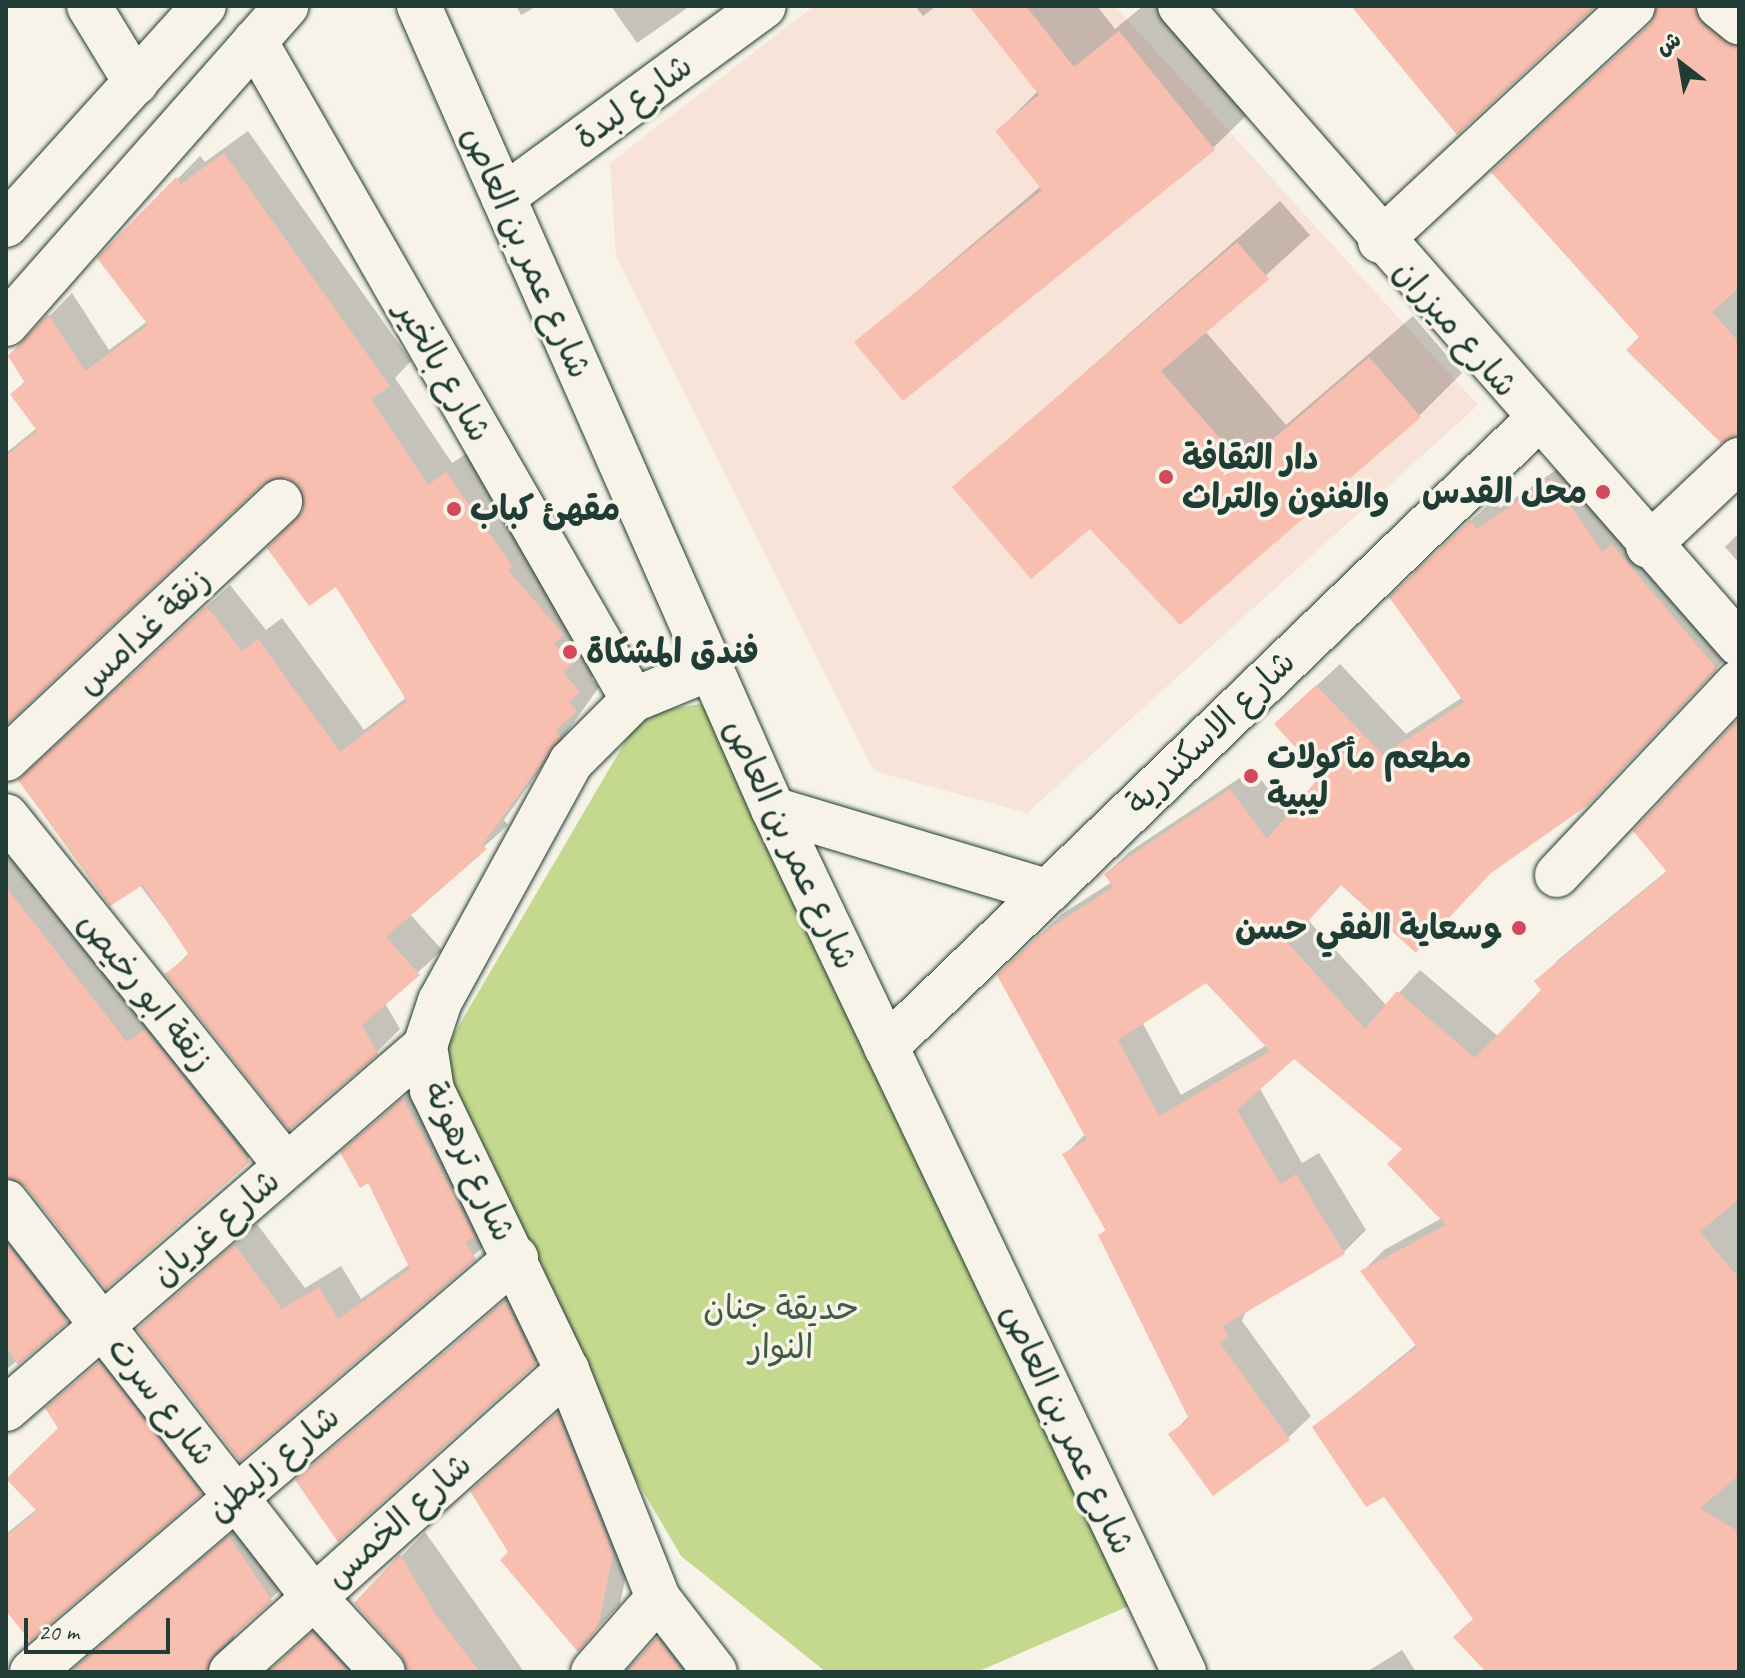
<!DOCTYPE html>
<html>
<head>
<meta charset="utf-8">
<style>
  body { margin:0 }
  #map { position:relative; width:1745px; height:1678px; overflow:hidden; background:#f7f3e8; font-family:Caveat,"Playpen Sans Arabic",sans-serif }
  div>[style] { position:absolute }
  [style*='--x'] { left:calc(var(--x)*1px); top:calc(var(--y)*1px); width:calc(var(--w)*1px); rotate:calc(var(--a)*1deg) }
  .built>* { inset:0; background:#f7e3d7 }
  .green>* { inset:0; background:#c5d98e }
  .shadow>* { inset:0; background:#0003 }
  .building>* { inset:0; background:#f8beaf }
  .roads { filter:drop-shadow(0 0 2px #1f3d34) drop-shadow(0 0 2px #1f3d34) }
  .minor>* { height:44px; margin:-22px; padding:0 22px; transform-origin:22px; border-radius:22px; background:#f7f3e8 }
  .dots>* { width:22px; height:22px; translate:-50% -50%; box-sizing:border-box; border:4px solid #f7f3e8; border-radius:50% }
  span { translate:-50% -50%; white-space:nowrap; text-align:center; line-height:1.15; -webkit-text-stroke:7px #f7f3e8; paint-order:stroke }
  .street-label { font-size:34px; color:#1f3d34 }
  .poi-label { font-size:34px; color:#1f3d34; font-weight:700 }
  .left { translate:0 -50%; text-align:left }
  .right { translate:-100% -50%; text-align:right }
  .park-label { font-size:34px; color:#405c46 }
  .frame { position:absolute; inset:0; border:8px solid #1f3d34; pointer-events:none }
  .north { position:absolute; left:1641px; top:24px; width:80px; height:80px; -webkit-text-stroke:6px #f7f3e8; paint-order:stroke; rotate:329deg; font-size:22px; font-weight:700; line-height:32px; text-align:center; color:#1f3d34 }
  .north::after { content:''; display:block; margin:auto; width:28px; height:36px; background:#1f3d34; clip-path:polygon(50% 0,100% 100%,50% 72%,0 100%) }
  .scale { position:absolute; left:24px; top:1618px; width:146px; height:36px; box-sizing:border-box; border:4px solid #1f3d34; border-top:0; padding-left:10px; font-size:24px; line-height:28px; white-space:nowrap; color:#1f3d34; -webkit-text-stroke:6px #f7f3e8; paint-order:stroke }
</style>
</head>
<body>
<div id="map">
  <div class="built">
    <div style="clip-path:polygon(814px 6px,1115px 6px,1478px 405px,1027px 813px,874px 771px,616px 257px,610px 163px)"></div>
  </div>
  <div class="green">
    <div style="clip-path:polygon(701px 704px,736px 742px,1131px 1605px,977px 1672px,826px 1672px,681px 1556px,602px 1421px,441px 1056px,642px 713px)"></div>
  </div>
  <div class="shadow">
    <div style="clip-path:polygon(516px 6px,537px 6px,521px 15px)"></div>
    <div style="clip-path:polygon(611px 6px,690px 6px,637px 43px)"></div>
    <div style="clip-path:polygon(915px 6px,936px 6px,923px 16px)"></div>
    <div style="clip-path:polygon(971px 6px,1097px 6px,1115px 29px,1143px 6px,1170px 6px,1253px 109px,1213px 148px,857px 342px,1041px 186px,998px 131px,1038px 91px)"></div>
    <div style="clip-path:polygon(1659px 6px,1739px 6px,1739px 422px,1641px 337px)"></div>
    <div style="clip-path:polygon(248px 131px,411px 361px,395px 378px,452px 463px,470px 451px,602px 668px,591px 678px,599px 687px,504px 820px,508px 825px,410px 914px,442px 950px,385px 1003px,400px 1029px,377px 1052px,167px 975px,190px 952px,44px 757px,230px 585px,266px 630px,282px 618px,364px 730px,407px 697px,300px 519px,307px 497px,289px 476px,262px 482px,6px 725px,6px 453px,37px 428px,12px 394px,26px 380px,11px 356px,72px 293px,109px 350px,148px 321px,100px 258px,200px 156px,205px 162px)"></div>
    <div style="clip-path:polygon(1280px 201px,1310px 235px,1205px 331px,1286px 425px,1413px 316px,1462px 373px,1420px 415px,1180px 622px,1090px 527px,955px 487px)"></div>
    <div style="clip-path:polygon(evenodd,1575px 457px,1738px 645px,1610px 780px,1342px 883px,1308px 920px,1387px 1006px,1420px 970px,1499px 1037px,1544px 990px,1537px 982px,1559px 959px,1668px 870px,1739px 721px,1739px 1633px,1639px 1672px,1484px 1672px,1475px 1618px,1384px 1494px,1315px 1427px,1417px 1344px,1362px 1272px,1384px 1250px,1442px 1218px,1405px 1149px,1294px 1056px,1259px 1087px,1302px 1163px,1319px 1153px,1366px 1230px,1344px 1252px,1247px 1309px,1242px 1321px,1311px 1416px,1288px 1438px,1171px 1435px,1189px 1416px,1100px 1235px,1107px 1229px,1065px 1155px,1086px 1133px,999px 975px,1062px 914px,1112px 882px,1106px 874px,1129px 852px,1253px 769px,1289px 816px,1324px 775px,1299px 702px,1340px 664px,1406px 734px,1463px 697px,1414px 575px,1494px 499px,1500px 508px,1575px 457px,1206px 980px,1267px 1045px,1181px 1095px,1142px 1022px,1206px 980px)"></div>
    <div style="clip-path:polygon(1739px 533px,1739px 563px,1725px 547px)"></div>
    <div style="clip-path:polygon(6px 835px,272px 1137px,106px 1287px,26px 1184px,6px 1176px)"></div>
    <div style="clip-path:polygon(426px 1078px,497px 1235px,240px 1458px,139px 1329px,257px 1224px,305px 1288px,341px 1266px,361px 1299px,410px 1264px,369px 1181px,343px 1153px)"></div>
    <div style="clip-path:polygon(6px 1176px,8px 1193px,90px 1298px,6px 1370px)"></div>
    <div style="clip-path:polygon(527px 1281px,557px 1341px,535px 1362px,298px 1480px)"></div>
    <div style="clip-path:polygon(122px 1342px,222px 1471px,200px 1492px,6px 1608px,6px 1534px,37px 1509px,60px 1428px,48px 1408px)"></div>
    <div style="clip-path:polygon(580px 1393px,635px 1531px,620px 1604px,578px 1649px,510px 1552px,495px 1469px)"></div>
    <div style="clip-path:polygon(254px 1514px,295px 1576px,236px 1631px,230px 1651px,248px 1672px,70px 1672px)"></div>
    <div style="clip-path:polygon(425px 1532px,524px 1672px,405px 1672px,409px 1665px,356px 1603px)"></div>
    <div style="clip-path:polygon(338px 1610px,400px 1672px,253px 1672px,273px 1668px)"></div>
    <div style="clip-path:polygon(679px 1618px,717px 1667px,742px 1672px,624px 1672px)"></div>
    <div style="clip-path:polygon(1402px 1650px,1416px 1672px,1367px 1672px,1368px 1671px)"></div>
  </div>
  <div class="building">
    <div style="clip-path:polygon(969px 6px,1026px 6px,1074px 67px,1119px 31px,1215px 150px,903px 401px,854px 342px,1042px 190px,995px 131px,1039px 95px)"></div>
    <div style="clip-path:polygon(1351px 6px,1596px 6px,1457px 135px)"></div>
    <div style="clip-path:polygon(1657px 6px,1695px 6px,1703px 26px,1739px 46px,1739px 288px,1712px 312px,1739px 342px,1739px 436px,1721px 443px,1626px 350px,1639px 337px,1491px 172px,1650px 24px)"></div>
    <div style="clip-path:polygon(224px 153px,390px 386px,371px 399px,428px 485px,446px 472px,513px 567px,508px 570px,564px 635px,554px 643px,572px 664px,563px 672px,580px 692px,569px 702px,577px 711px,556px 730px,561px 737px,482px 845px,487px 849px,386px 937px,420px 975px,362px 1025px,378px 1054px,289px 1130px,165px 974px,189px 955px,143px 885px,110px 906px,18px 780px,206px 606px,242px 651px,258px 639px,340px 752px,407px 701px,336px 587px,309px 606px,267px 548px,304px 510px,299px 486px,286px 478px,263px 484px,6px 725px,6px 456px,37px 431px,10px 394px,25px 383px,8px 356px,48px 314px,85px 371px,148px 325px,97px 258px,176px 177px,181px 184px)"></div>
    <div style="clip-path:polygon(1237px 242px,1269px 279px,1161px 371px,1243px 465px,1369px 357px,1421px 417px,1180px 625px,1090px 529px,1031px 579px,952px 487px)"></div>
    <div style="clip-path:polygon(evenodd,1552px 478px,1602px 552px,1612px 544px,1717px 669px,1588px 805px,1491px 873px,1416px 953px,1341px 885px,1288px 943px,1365px 1029px,1397px 991px,1475px 1058px,1541px 990px,1534px 981px,1667px 872px,1633px 831px,1739px 718px,1739px 1199px,1700px 1232px,1739px 1278px,1739px 1475px,1700px 1508px,1739px 1532px,1739px 1672px,1486px 1672px,1453px 1637px,1473px 1619px,1384px 1497px,1366px 1507px,1312px 1427px,1417px 1347px,1360px 1271px,1446px 1225px,1387px 1164px,1402px 1149px,1294px 1059px,1237px 1110px,1280px 1184px,1296px 1174px,1345px 1254px,1223px 1326px,1228px 1338px,1219px 1342px,1290px 1440px,1213px 1496px,1168px 1434px,1189px 1419px,1098px 1235px,1106px 1231px,1062px 1154px,1087px 1140px,997px 975px,1038px 936px,1113px 887px,1104px 874px,1230px 789px,1267px 839px,1321px 775px,1274px 724px,1316px 685px,1383px 755px,1464px 702px,1389px 597px,1470px 520px,1477px 529px,1552px 478px,1206px 983px,1270px 1051px,1159px 1116px,1118px 1040px,1206px 983px)"></div>
    <div style="clip-path:polygon(6px 887px,127px 1042px,145px 1029px,250px 1162px,106px 1289px,26px 1187px,6px 1178px)"></div>
    <div style="clip-path:polygon(403px 1098px,475px 1237px,465px 1242px,476px 1259px,240px 1461px,137px 1329px,234px 1244px,282px 1309px,319px 1287px,338px 1319px,410px 1269px,368px 1183px,360px 1188px,340px 1152px)"></div>
    <div style="clip-path:polygon(6px 1243px,68px 1322px,18px 1365px,6px 1346px)"></div>
    <div style="clip-path:polygon(505px 1301px,536px 1364px,338px 1542px,295px 1480px)"></div>
    <div style="clip-path:polygon(99px 1362px,202px 1494px,30px 1641px,6px 1611px,6px 1536px,37px 1511px,6px 1479px,58px 1428px,45px 1408px)"></div>
    <div style="clip-path:polygon(557px 1413px,613px 1554px,598px 1628px,578px 1652px,500px 1560px,508px 1552px,470px 1491px)"></div>
    <div style="clip-path:polygon(229px 1536px,272px 1601px,214px 1653px,207px 1672px,70px 1672px)"></div>
    <div style="clip-path:polygon(400px 1554px,435px 1613px,480px 1672px,407px 1672px,401px 1655px,354px 1603px)"></div>
    <div style="clip-path:polygon(312px 1632px,349px 1672px,268px 1672px)"></div>
    <div style="clip-path:polygon(657px 1637px,683px 1672px,626px 1672px)"></div>
  </div>
  <div class="roads">
    <div class="minor">
      <div style="--x:89;--y:6;--w:90;--a:58.6"></div>
      <div style="--x:419;--y:6;--w:878;--a:66.21"></div>
      <div style="--x:773;--y:809;--w:956;--a:64.53"></div>
      <div style="--x:1180;--y:6;--w:848;--a:48.78"></div>
      <div style="--x:1719;--y:6;--w:26;--a:39"></div>
      <div style="--x:255;--y:41;--w:760;--a:60.16"></div>
      <div style="--x:503;--y:197;--w:323;--a:-36.2"></div>
      <div style="--x:6;--y:225;--w:295;--a:-47.9"></div>
      <div style="--x:1380;--y:241;--w:345;--a:-42.9"></div>
      <div style="--x:6;--y:324;--w:424;--a:-48.6"></div>
      <div style="--x:1648;--y:546;--w:125;--a:-43.4"></div>
      <div style="--x:711;--y:668;--w:84;--a:157.7"></div>
      <div style="--x:633;--y:700;--w:88;--a:135"></div>
      <div style="--x:571;--y:762;--w:273;--a:118.7"></div>
      <div style="--x:440;--y:1001;--w:47;--a:108.4"></div>
      <div style="--x:425;--y:1046;--w:45;--a:81"></div>
      <div style="--x:432;--y:1090;--w:311;--a:64.3"></div>
      <div style="--x:567;--y:1370;--w:245;--a:68.2"></div>
      <div style="--x:658;--y:1598;--w:93;--a:52.4"></div>
      <div style="--x:6;--y:759;--w:376;--a:-43.2"></div>
      <div style="--x:773;--y:809;--w:282;--a:16.7"></div>
      <div style="--x:6;--y:816;--w:448;--a:51.3"></div>
      <div style="--x:1557;--y:875;--w:265;--a:-46.7"></div>
      <div style="--x:886;--y:1047;--w:904;--a:-43.92"></div>
      <div style="--x:6;--y:1202;--w:499;--a:52.1"></div>
      <div style="--x:313;--y:1596;--w:103;--a:47.4"></div>
      <div style="--x:6;--y:1409;--w:554;--a:-40.9"></div>
      <div style="--x:32;--y:1672;--w:637;--a:-40.54"></div>
      <div style="--x:231;--y:1672;--w:452;--a:-41.9"></div>
      <div style="--x:593;--y:1672;--w:98;--a:-48.7"></div>
    </div>
  </div>
  <div class="dots">
    <div style="left:1166px;top:477px;background:#d1495b"></div>
    <div style="left:1603px;top:492px;background:#d1495b"></div>
    <div style="left:454px;top:509px;background:#d1495b"></div>
    <div style="left:570px;top:652px;background:#d1495b"></div>
    <div style="left:1251px;top:776px;background:#d1495b"></div>
    <div style="left:1519px;top:928px;background:#d1495b"></div>
  </div>
  <div class="street-label">
    <span style="left:633px;top:101px;rotate:-36deg">شارع لبدة</span>
    <span style="left:527px;top:252px;rotate:66deg">شارع عمر بن العاص</span>
    <span style="left:1456px;top:328px;rotate:49deg">شارع ميزران</span>
    <span style="left:444px;top:371px;rotate:60deg">شارع بالخير</span>
    <span style="left:143px;top:631px;rotate:-43deg">زنقة غدامس</span>
    <span style="left:1210px;top:732px;rotate:-44deg">شارع الاسكندرية</span>
    <span style="left:791px;top:844px;rotate:65deg">شارع عمر بن العاص</span>
    <span style="left:146px;top:991px;rotate:51deg">زنقة ابو رخيص</span>
    <span style="left:470px;top:1161px;rotate:65deg">شارع ترهونة</span>
    <span style="left:215px;top:1227px;rotate:-41deg">شارع غريان</span>
    <span style="left:162px;top:1401px;rotate:52deg">شارع سرت</span>
    <span style="left:1068px;top:1429px;rotate:65deg">شارع عمر بن العاص</span>
    <span style="left:273px;top:1463px;rotate:-40deg">شارع زليطن</span>
    <span style="left:398px;top:1520px;rotate:-42deg">شارع الخمس</span>
  </div>
  <div class="poi-label">
    <span class="left" style="left:1182px;top:477px">دار الثقافة<br>والفنون والتراث</span>
    <span class="right" style="left:1587px;top:492px">محل القدس</span>
    <span class="left" style="left:470px;top:509px">مقهئ كباب</span>
    <span class="left" style="left:586px;top:652px">فندق المشكاة</span>
    <span class="left" style="left:1267px;top:776px">مطعم مأكولات<br>ليبية</span>
    <span class="right" style="left:1503px;top:928px">وسعاية الفقي حسن</span>
  </div>
  <div class="park-label">
    <span style="left:781px;top:1327px">حديقة جنان<br>النوار</span>
  </div>
  <div class="frame"></div>
  <div class="north">ش</div>
  <div class="scale">20 m</div>
</div>
</body>
</html>
